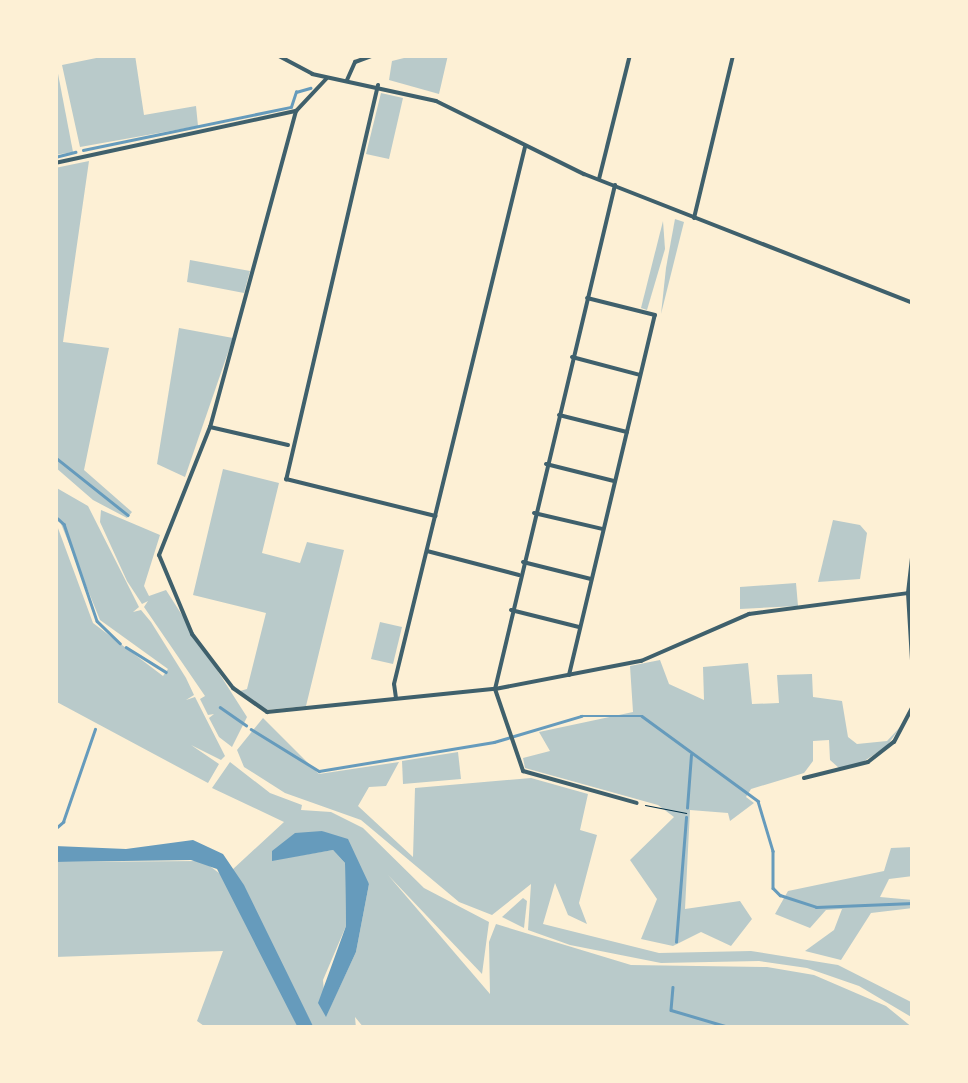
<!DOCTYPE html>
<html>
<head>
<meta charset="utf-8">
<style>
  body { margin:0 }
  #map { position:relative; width:968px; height:1083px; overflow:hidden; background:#fdf0d5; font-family:"Titillium Web",sans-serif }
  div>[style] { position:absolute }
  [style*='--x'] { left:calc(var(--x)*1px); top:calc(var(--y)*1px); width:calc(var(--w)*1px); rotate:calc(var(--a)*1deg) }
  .green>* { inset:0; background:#b9caca }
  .water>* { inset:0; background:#669bbc }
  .stream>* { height:2.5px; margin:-1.25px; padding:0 1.25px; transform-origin:1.25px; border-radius:1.25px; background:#669bbc }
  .path>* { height:1px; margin:-0.5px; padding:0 0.5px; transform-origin:0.5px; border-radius:0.5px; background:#003049 }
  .minor>* { height:4px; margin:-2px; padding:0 2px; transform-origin:2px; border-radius:2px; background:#3f606c }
  .tertiary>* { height:4px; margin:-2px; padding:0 2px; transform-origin:2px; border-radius:2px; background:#3f606c }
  span { translate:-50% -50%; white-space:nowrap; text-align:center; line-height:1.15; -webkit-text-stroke:9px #fdf0d5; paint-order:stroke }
  .frame { position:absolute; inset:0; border:58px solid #fdf0d5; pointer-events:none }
</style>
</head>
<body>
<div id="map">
  <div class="green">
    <div style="clip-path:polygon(111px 55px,135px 55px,144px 115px,196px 106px,198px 126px,80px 147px,62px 65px)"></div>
    <div style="clip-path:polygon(416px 55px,448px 55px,439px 94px,389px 80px,392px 61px)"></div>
    <div style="clip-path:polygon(55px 58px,73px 152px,55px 155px)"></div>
    <div style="clip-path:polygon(381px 93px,403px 98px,389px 159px,366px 154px)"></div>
    <div style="clip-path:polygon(89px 161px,63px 342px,109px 348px,84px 470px,132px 512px,127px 518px,93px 500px,55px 467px,55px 168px)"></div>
    <div style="clip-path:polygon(675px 219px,684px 222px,661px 314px,666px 268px)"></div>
    <div style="clip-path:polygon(663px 221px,665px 249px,647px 310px,641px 308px)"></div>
    <div style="clip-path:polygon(190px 260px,250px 271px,244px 293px,187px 282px)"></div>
    <div style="clip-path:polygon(179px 328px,233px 338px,185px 477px,157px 464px)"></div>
    <div style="clip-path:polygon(223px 469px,279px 483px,262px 553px,300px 563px,307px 542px,344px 550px,306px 706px,266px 710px,240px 691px,247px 689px,266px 613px,193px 595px)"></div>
    <div style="clip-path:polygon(55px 487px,88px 506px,139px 607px,133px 612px,141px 610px,151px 622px,186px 678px,194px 695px,186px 700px,195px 697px,225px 756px,221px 760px,191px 745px,219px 764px,208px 783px,55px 701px,55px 520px,93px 623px,163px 676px,168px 669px,100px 620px,55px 509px)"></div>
    <div style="clip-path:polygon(101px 510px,160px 535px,144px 586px,149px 596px,166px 590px,247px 717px,232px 747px,219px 737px,209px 718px,214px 714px,208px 715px,200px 699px,205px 696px,144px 607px,148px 601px,142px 604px,127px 581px,100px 522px)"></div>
    <div style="clip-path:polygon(833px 520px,860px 525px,867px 533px,860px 579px,818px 582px)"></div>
    <div style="clip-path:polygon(796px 583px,798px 606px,740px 609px,740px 587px)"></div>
    <div style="clip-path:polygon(380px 622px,402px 627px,393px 664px,371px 659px)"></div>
    <div style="clip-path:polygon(660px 660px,669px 684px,704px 700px,703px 667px,748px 663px,752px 704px,779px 703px,777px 675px,812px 674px,813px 697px,842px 701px,848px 737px,857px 744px,887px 741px,902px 725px,886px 747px,855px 767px,839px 768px,830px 760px,829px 740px,813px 741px,813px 761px,804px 773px,751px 789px,746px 797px,754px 803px,730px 821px,728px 813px,690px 810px,685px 909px,740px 901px,752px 919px,731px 946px,701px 932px,673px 946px,641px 939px,657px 899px,630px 860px,674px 817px,658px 805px,525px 768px,523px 758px,550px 751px,539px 732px,633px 712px,630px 666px)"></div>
    <div style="clip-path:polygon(263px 718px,319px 774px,399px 762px,386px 786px,369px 787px,358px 806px,413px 857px,415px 788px,531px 778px,588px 794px,580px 830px,597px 835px,579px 903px,587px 924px,568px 915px,555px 883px,543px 924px,659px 953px,751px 951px,838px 965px,913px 1003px,913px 1018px,859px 986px,807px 968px,759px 961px,661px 963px,570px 945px,528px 930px,531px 884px,492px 915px,459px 902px,361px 820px,285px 793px,244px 767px,237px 750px)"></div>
    <div style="clip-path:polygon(458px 752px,461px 779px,403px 784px,402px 761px)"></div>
    <div style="clip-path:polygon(evenodd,230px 762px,270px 793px,302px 805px,301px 810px,331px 812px,363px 828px,424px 888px,489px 922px,482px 974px,388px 875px,490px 994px,489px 942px,496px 924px,631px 965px,767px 967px,814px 975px,886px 1006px,913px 1028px,364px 1028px,355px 1017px,356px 1028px,314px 1028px,232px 870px,284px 822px,212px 788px,230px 762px,322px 831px,330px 836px,369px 884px,356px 952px,326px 1016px,323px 980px,346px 926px,345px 863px,333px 850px,272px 860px,322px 831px)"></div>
    <div style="clip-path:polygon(913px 847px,913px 876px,889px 879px,880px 897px,913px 900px,913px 908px,871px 913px,841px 960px,805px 951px,834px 930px,842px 909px,826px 910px,810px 928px,775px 914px,788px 891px,884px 871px,891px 848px)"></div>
    <div style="clip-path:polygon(203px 861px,227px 879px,298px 1028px,207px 1028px,197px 1021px,223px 951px,55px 957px,55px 862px)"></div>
    <div style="clip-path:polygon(523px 898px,527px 901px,524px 928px,502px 917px)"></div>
  </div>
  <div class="water">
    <div style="clip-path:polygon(322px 831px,348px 839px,369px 884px,356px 952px,326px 1017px,318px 1003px,346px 926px,345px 863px,333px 850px,272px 861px,272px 851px,295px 833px)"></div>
    <div style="clip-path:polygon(193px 840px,223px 854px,244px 885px,314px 1028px,298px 1028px,217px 869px,191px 860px,55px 862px,55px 846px,126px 849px)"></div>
  </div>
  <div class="stream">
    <div style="--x:83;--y:150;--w:212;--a:-11.7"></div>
    <div style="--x:291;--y:107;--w:16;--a:-72"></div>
    <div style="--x:296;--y:92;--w:15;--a:-16"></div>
    <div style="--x:55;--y:157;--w:21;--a:-14"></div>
    <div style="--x:55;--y:457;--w:93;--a:38.5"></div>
    <div style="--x:55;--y:516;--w:12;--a:42"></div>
    <div style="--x:64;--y:524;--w:102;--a:71.2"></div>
    <div style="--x:97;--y:621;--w:32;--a:44"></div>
    <div style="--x:126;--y:647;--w:47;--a:32"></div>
    <div style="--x:220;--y:707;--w:32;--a:35"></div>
    <div style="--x:251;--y:729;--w:80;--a:31.7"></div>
    <div style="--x:319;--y:771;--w:177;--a:-9.4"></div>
    <div style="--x:494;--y:742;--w:91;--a:-16.6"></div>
    <div style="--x:581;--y:716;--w:61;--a:0"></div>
    <div style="--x:642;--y:716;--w:144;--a:36.2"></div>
    <div style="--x:758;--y:801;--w:52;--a:73.3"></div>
    <div style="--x:773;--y:851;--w:37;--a:90"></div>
    <div style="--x:773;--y:888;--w:10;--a:45"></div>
    <div style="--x:780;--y:895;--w:38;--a:18"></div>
    <div style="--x:816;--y:907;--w:97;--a:-2.4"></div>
    <div style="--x:687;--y:808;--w:53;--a:-85.7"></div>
    <div style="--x:55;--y:829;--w:11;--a:-41"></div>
    <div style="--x:63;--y:822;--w:98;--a:-71"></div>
    <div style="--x:676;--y:942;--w:125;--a:-85.4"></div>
    <div style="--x:673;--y:987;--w:23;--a:95"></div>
    <div style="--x:671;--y:1010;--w:64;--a:16.4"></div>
  </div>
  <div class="path">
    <div style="--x:645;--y:805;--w:42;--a:11"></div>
  </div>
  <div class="minor">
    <div style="--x:327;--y:78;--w:45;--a:133.2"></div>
    <div style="--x:296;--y:111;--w:327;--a:105.2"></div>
    <div style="--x:210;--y:427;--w:138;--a:111.7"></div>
    <div style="--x:159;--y:555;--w:86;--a:67.3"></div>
    <div style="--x:192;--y:634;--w:68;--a:52.8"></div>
    <div style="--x:233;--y:688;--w:42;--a:35.2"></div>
    <div style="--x:267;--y:712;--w:229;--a:-5.8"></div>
    <div style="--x:495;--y:689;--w:149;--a:-10.9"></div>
    <div style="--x:641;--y:661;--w:118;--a:-23.5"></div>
    <div style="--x:749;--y:614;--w:160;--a:-7.5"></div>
    <div style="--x:378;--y:85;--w:405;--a:103.1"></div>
    <div style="--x:286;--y:479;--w:154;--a:13.9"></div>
    <div style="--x:55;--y:163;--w:247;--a:-12.2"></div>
    <div style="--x:599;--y:179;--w:128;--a:-76"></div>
    <div style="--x:615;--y:185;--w:518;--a:103.39"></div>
    <div style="--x:495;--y:689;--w:87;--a:71.1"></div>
    <div style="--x:523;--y:771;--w:118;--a:15.7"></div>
    <div style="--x:694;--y:218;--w:168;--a:-76.5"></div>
    <div style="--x:572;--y:357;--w:70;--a:14.8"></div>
    <div style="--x:559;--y:415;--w:70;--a:14"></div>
    <div style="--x:210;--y:427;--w:80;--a:13"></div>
    <div style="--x:546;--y:464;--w:70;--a:14"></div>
    <div style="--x:534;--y:513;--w:71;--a:13.1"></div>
    <div style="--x:913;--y:549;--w:44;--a:96.5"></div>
    <div style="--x:908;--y:593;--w:83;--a:86.6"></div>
    <div style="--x:427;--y:551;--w:95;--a:14.6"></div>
    <div style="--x:523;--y:562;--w:70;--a:14"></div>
    <div style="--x:511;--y:610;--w:70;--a:14"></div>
    <div style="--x:569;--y:675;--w:370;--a:-76.6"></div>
    <div style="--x:655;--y:315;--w:70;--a:-166"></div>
    <div style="--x:396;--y:698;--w:14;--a:-98"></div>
    <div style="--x:394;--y:684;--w:553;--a:-76.29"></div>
    <div style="--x:804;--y:778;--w:66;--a:-14"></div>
    <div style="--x:868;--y:762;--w:33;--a:-38"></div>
    <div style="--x:894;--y:742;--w:41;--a:-62.2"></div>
  </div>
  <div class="tertiary">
    <div style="--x:277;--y:55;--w:40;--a:28"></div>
    <div style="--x:312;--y:74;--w:127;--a:12.3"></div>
    <div style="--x:436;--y:101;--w:165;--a:26.3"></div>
    <div style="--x:584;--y:174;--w:353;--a:21.4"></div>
    <div style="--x:347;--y:80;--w:20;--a:-66"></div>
    <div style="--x:355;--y:62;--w:20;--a:-20"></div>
  </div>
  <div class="frame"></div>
</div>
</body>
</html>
